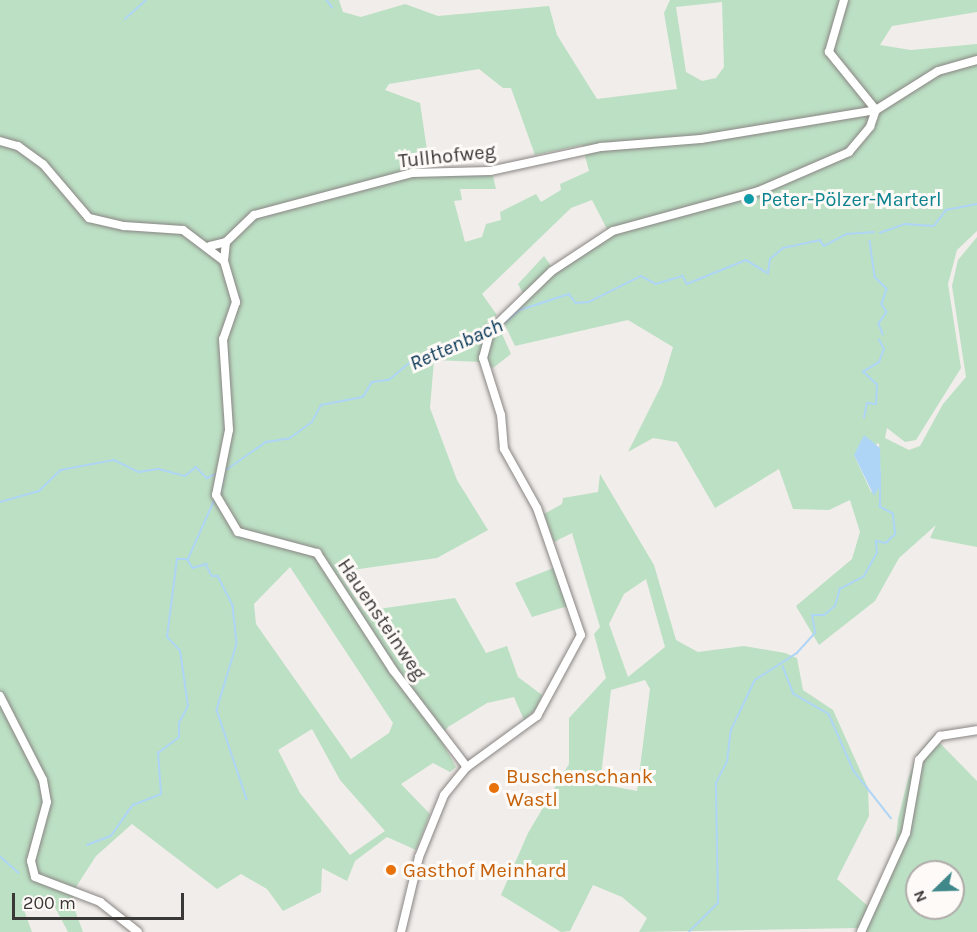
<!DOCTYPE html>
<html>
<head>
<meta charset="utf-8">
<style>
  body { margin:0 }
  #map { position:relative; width:977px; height:932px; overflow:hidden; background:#f1edea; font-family:Karla,sans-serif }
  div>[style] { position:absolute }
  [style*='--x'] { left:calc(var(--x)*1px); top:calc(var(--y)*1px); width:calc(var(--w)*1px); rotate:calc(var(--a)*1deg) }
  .green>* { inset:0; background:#bce0c4 }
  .water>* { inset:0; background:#aed5f6 }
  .stream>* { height:1.5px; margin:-0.75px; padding:0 0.75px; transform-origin:0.75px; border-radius:0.75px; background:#aed5f6 }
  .roads { filter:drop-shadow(0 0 2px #898583) drop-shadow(0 0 2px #898583) }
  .minor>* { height:8px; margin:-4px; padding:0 4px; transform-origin:4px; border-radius:4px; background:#fff }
  .dots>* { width:16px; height:16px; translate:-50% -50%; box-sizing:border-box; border:3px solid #fefaf7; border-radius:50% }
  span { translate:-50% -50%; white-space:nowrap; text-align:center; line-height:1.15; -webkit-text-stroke:6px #fefaf7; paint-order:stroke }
  .street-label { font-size:20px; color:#3a3837 }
  .culture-label { font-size:20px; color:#0d838f }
  .left { translate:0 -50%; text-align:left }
  .food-label { font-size:20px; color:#c56008 }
  .water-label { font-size:21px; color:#063555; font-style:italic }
  .north { position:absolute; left:905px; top:860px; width:60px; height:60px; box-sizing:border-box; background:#fefaf7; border:2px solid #b0acaa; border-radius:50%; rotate:247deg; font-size:16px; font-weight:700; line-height:24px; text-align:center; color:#3a3837 }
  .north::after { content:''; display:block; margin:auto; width:21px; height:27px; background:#3f8789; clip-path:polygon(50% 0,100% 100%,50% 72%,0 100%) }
  .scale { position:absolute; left:12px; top:893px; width:172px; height:27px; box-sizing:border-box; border:3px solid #3a3837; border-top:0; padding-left:8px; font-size:18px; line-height:21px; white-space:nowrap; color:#3a3837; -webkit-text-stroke:4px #fefaf7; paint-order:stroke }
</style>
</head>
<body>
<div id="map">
  <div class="green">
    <div style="clip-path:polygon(evenodd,0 0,339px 0,343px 12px,361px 17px,405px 4px,438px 16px,549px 6px,557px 35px,597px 99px,677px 89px,664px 13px,670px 0,977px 0,977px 12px,892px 26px,880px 45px,911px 50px,977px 44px,977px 231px,957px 250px,948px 284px,961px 368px,916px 440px,905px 442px,887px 428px,885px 438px,909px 450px,920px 446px,943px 404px,966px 377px,952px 286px,958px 260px,977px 237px,977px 547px,930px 538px,936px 525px,899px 558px,875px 601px,819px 645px,796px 606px,852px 559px,860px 532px,850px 500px,829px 510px,793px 509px,779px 469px,715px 508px,677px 442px,653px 438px,628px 452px,662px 384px,673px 347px,628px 320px,515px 346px,502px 319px,526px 299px,518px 284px,544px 256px,556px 273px,610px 235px,592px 200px,571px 208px,482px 294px,497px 315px,486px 323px,498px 325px,511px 354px,493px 368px,482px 362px,434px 360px,430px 408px,457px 480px,488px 530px,437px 558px,338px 572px,364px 611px,455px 598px,486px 653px,507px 646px,518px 677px,542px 695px,536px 709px,524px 720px,514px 697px,487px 703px,448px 727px,440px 738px,456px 767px,450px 772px,433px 763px,401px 784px,430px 814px,416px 850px,387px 837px,355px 861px,347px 881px,322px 868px,321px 892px,283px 911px,267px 889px,241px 874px,217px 889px,132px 824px,96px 856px,76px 887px,72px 902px,83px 932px,68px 932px,48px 894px,36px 904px,21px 902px,32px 932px,0 932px,0 0,722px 2px,724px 67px,716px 78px,702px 81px,686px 72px,676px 7px,722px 2px,0 0,479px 69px,503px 88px,511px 88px,535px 155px,582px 145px,589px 171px,560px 184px,561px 190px,541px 202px,536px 194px,500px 212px,501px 220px,486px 224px,482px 237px,465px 242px,454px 201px,462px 200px,460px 189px,496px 189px,491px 168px,430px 170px,420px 103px,385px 90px,389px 84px,479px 69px,0 0,879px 443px,881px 484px,871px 492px,854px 455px,879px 443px,0 0,290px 567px,393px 723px,389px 733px,351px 759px,256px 624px,254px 604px,290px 567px,0 0,312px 729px,340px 780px,385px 831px,350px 855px,300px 793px,278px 750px,312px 729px)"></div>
    <div style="clip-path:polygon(evenodd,600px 474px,654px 565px,676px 640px,698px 652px,744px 646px,785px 653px,797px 658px,803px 690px,833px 710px,868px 788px,869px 816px,837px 879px,869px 907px,858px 928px,639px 932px,647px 918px,622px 897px,593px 885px,570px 931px,561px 932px,501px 895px,528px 833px,569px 764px,569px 718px,606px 678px,594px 634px,600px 627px,572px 533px,554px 542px,544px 514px,562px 504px,563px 498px,598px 492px,600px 474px,646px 579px,665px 647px,628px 677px,609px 624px,624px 594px,646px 579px,600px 474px,645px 680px,650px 689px,637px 791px,600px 784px,611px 690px,645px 680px)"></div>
    <div style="clip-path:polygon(556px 567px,571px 605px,532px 617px,515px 583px)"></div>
    <div style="clip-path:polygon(evenodd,933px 736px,977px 781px,977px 932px,864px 932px,900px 854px,895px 850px,898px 819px,908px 779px,917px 755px,933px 736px,917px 872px,953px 872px,953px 908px,917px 908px,917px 872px)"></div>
  </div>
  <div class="water">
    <div style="clip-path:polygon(864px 435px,880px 448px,881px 484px,874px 496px,854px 455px)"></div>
  </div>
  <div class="stream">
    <div style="--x:327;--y:0;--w:9;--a:54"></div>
    <div style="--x:125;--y:19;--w:28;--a:-42"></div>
    <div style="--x:880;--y:233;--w:27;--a:-20"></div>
    <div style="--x:905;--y:224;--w:29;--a:4"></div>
    <div style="--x:934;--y:226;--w:20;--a:-53"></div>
    <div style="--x:946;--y:210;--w:32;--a:-11"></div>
    <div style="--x:870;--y:241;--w:36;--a:82"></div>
    <div style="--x:875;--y:277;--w:17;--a:45"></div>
    <div style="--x:887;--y:289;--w:16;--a:108"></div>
    <div style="--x:882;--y:304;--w:9;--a:58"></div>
    <div style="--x:887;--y:312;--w:14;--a:124"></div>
    <div style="--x:879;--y:324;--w:11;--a:68"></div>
    <div style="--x:504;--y:323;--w:21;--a:-39"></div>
    <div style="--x:520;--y:310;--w:52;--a:-18.1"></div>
    <div style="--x:569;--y:294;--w:11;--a:52"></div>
    <div style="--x:576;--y:303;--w:13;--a:-4"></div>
    <div style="--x:589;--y:302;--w:58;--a:-26.6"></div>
    <div style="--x:641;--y:276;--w:17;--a:28"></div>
    <div style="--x:656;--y:284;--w:28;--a:-17"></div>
    <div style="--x:683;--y:276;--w:9;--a:63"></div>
    <div style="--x:687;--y:284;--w:64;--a:-22.1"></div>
    <div style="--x:746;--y:260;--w:26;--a:31"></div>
    <div style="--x:768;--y:273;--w:14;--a:-82"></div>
    <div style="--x:770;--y:259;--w:17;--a:-40"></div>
    <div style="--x:783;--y:248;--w:38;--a:-12"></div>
    <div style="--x:820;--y:240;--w:7;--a:56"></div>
    <div style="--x:824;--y:246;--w:26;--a:-28"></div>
    <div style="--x:847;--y:234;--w:27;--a:-4"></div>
    <div style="--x:864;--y:418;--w:15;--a:-79"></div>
    <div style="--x:867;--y:403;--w:9;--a:6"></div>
    <div style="--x:876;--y:404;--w:19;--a:-87"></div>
    <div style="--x:877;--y:385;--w:19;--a:-137"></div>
    <div style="--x:863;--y:372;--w:19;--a:-32"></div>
    <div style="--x:879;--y:362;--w:14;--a:-69"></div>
    <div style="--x:884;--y:349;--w:10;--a:-119"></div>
    <div style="--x:226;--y:470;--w:49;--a:-35"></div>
    <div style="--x:266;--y:442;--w:24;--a:-9"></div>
    <div style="--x:290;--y:438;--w:27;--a:-36"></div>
    <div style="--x:312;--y:422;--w:19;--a:-62"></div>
    <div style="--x:321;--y:405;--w:43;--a:-10.8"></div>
    <div style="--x:363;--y:397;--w:17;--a:-59"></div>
    <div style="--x:372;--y:382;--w:17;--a:-7"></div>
    <div style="--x:389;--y:380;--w:33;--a:-40"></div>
    <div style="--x:414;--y:359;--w:56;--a:-16.5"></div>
    <div style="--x:468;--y:343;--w:22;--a:-36"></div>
    <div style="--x:220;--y:495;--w:19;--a:-78"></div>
    <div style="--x:0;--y:502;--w:41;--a:-15.8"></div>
    <div style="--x:39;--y:491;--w:30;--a:-44"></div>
    <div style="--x:61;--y:470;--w:54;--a:-10.7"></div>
    <div style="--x:114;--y:460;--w:28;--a:26"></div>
    <div style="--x:139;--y:472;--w:20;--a:-9"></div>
    <div style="--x:159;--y:469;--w:27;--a:15"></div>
    <div style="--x:185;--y:476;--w:14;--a:-39"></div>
    <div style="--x:196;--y:467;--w:16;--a:45"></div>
    <div style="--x:207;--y:478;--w:10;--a:-24"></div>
    <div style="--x:188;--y:560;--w:9;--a:58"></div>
    <div style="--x:193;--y:568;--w:14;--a:-17"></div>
    <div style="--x:206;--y:564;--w:13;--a:63"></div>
    <div style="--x:212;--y:576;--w:6;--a:0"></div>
    <div style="--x:218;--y:576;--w:34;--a:63"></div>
    <div style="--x:233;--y:606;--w:38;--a:84"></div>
    <div style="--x:237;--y:644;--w:69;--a:106.9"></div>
    <div style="--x:217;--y:710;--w:94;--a:71.4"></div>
    <div style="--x:783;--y:666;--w:30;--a:69"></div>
    <div style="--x:794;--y:694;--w:40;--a:29.7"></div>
    <div style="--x:829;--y:714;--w:62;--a:66.3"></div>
    <div style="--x:854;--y:771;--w:60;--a:51.8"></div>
    <div style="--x:87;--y:845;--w:26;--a:-21"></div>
    <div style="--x:111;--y:836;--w:38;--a:-55"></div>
    <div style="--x:133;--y:805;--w:30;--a:-21"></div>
    <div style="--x:161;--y:794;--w:41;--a:-94.2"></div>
    <div style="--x:158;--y:753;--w:26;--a:-37"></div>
    <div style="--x:179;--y:737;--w:14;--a:-90"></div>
    <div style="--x:179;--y:723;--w:19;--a:-62"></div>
    <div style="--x:188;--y:706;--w:56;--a:-98.3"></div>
    <div style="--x:180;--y:651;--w:19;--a:-133"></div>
    <div style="--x:167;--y:637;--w:79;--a:-82.7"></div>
    <div style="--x:177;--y:559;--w:11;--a:0"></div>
    <div style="--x:188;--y:559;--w:64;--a:-65.9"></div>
    <div style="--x:0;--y:856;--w:25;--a:42"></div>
    <div style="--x:689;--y:932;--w:41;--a:-45"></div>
    <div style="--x:718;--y:903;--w:120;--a:-91"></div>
    <div style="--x:716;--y:783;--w:25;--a:-63"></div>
    <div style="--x:727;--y:761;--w:31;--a:-83"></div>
    <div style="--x:731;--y:730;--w:55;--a:-64.4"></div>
    <div style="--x:755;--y:680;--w:50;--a:-32.7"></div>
    <div style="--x:797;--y:653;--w:27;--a:-48"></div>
    <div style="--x:815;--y:633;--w:18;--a:-99"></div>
    <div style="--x:812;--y:615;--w:12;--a:0"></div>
    <div style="--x:824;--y:615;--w:14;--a:-39"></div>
    <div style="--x:835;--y:606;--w:18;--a:-74"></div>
    <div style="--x:840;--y:589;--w:27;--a:-28"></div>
    <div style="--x:864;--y:576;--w:26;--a:-61"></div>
    <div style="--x:877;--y:553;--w:12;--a:-95"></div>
    <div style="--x:876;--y:541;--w:10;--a:11"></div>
    <div style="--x:886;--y:543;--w:13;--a:-45"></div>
    <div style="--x:895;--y:534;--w:20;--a:-96"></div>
    <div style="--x:893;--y:514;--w:15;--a:-152"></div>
    <div style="--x:880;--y:507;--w:34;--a:-90"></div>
  </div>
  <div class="roads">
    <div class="minor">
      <div style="--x:0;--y:141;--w:19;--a:16"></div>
      <div style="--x:18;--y:146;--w:31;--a:36"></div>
      <div style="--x:43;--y:164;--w:71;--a:49.6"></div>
      <div style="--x:89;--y:218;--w:36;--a:13"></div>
      <div style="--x:124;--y:226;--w:59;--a:3.9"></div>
      <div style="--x:183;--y:230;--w:51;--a:37.1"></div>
      <div style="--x:226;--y:242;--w:19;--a:96"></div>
      <div style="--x:224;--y:261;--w:43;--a:73.7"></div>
      <div style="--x:236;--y:302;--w:39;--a:109"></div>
      <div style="--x:223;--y:339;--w:91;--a:86.2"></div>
      <div style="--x:229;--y:430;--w:66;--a:101.3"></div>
      <div style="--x:216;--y:495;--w:43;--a:59.3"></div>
      <div style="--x:238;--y:532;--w:82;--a:14.9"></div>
      <div style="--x:317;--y:553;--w:140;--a:57"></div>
      <div style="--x:393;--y:670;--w:122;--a:52.7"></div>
      <div style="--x:210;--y:246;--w:16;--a:-14"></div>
      <div style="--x:226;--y:242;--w:39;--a:-44"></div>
      <div style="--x:254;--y:215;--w:163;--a:-14.9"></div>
      <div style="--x:412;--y:173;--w:78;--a:-1.5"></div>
      <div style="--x:490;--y:171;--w:114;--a:-12.2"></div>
      <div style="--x:601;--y:147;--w:100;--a:-4.6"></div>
      <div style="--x:701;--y:139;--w:177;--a:-9.4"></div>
      <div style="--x:876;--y:110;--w:73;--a:-32.2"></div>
      <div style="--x:938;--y:71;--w:41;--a:-15.8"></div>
      <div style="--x:0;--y:696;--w:94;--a:62.9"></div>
      <div style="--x:43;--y:780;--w:22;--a:80"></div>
      <div style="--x:47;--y:802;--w:61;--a:105.2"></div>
      <div style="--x:31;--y:861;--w:16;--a:76"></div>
      <div style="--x:35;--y:877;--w:70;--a:21"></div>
      <div style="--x:100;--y:902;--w:48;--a:38.3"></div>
      <div style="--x:401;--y:932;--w:77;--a:-76.5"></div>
      <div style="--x:419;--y:857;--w:67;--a:-68"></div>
      <div style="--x:444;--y:795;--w:36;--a:-51"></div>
      <div style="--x:467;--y:767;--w:87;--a:-36.1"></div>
      <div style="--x:537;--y:716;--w:92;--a:-61.5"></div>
      <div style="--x:581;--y:635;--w:134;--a:-109.1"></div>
      <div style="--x:537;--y:508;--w:68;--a:-119.2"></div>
      <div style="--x:504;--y:449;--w:34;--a:-95"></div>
      <div style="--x:501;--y:415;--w:60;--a:-107.5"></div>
      <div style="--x:483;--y:358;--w:28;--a:-75"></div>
      <div style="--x:490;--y:331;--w:86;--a:-44.1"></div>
      <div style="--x:552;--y:271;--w:73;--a:-33.3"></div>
      <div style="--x:613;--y:231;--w:151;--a:-15.3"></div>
      <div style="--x:759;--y:191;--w:98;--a:-23.4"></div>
      <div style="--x:849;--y:152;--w:33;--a:-50"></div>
      <div style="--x:870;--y:127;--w:18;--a:-71"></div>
      <div style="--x:876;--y:110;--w:75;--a:-129"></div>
      <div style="--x:829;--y:52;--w:54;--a:-73.9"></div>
      <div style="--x:861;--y:932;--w:109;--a:-65.6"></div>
      <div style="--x:906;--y:833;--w:74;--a:-79.9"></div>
      <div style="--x:919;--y:760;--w:32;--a:-49"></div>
      <div style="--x:940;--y:736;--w:37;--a:-9"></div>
    </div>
  </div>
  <div class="dots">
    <div style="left:749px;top:199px;background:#0f9aa8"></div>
    <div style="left:494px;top:788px;background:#e8710a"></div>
    <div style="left:391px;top:870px;background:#e8710a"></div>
  </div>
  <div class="street-label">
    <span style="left:447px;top:156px;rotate:-6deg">Tullhofweg</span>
    <span style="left:382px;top:619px;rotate:56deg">Hauensteinweg</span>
  </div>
  <div class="culture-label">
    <span class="left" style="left:761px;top:199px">Peter-Pölzer-Marterl</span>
  </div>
  <div class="food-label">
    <span class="left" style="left:506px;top:788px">Buschenschank<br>Wastl</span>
    <span class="left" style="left:403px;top:870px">Gasthof Meinhard</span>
  </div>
  <div class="water-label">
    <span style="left:456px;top:344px;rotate:-24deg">Rettenbach</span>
  </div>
  <div class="north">N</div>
  <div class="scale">200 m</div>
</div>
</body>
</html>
